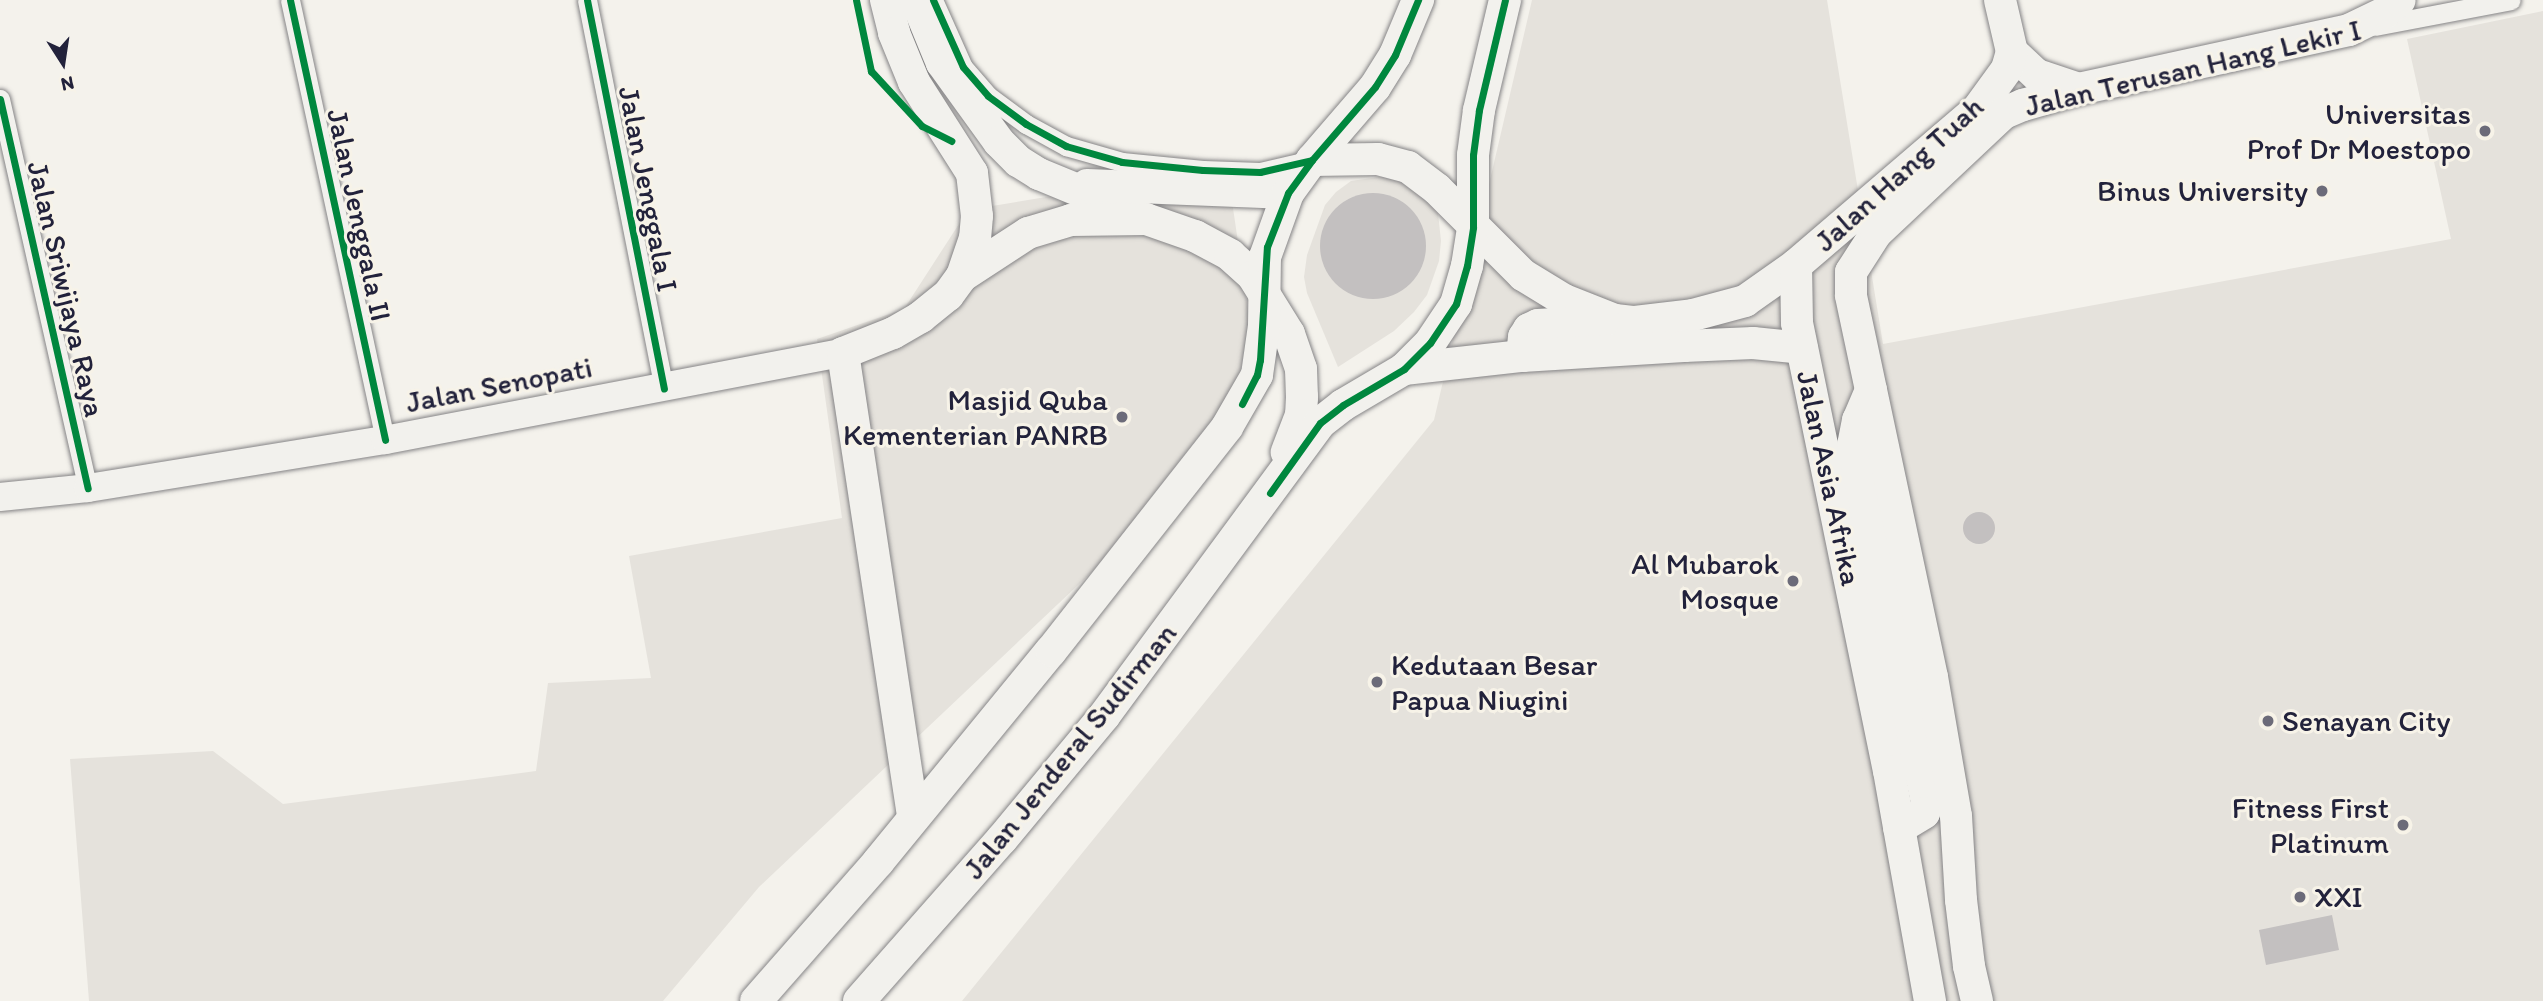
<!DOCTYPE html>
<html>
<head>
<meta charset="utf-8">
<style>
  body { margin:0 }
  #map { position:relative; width:2543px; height:1001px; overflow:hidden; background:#f4f2ec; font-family:Itim,sans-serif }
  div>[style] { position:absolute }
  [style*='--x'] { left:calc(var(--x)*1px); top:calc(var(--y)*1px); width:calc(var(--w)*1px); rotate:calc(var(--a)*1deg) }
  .built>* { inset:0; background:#e5e2dc }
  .water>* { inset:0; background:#c3c0c0 }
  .round { border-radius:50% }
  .roads { filter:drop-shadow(0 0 2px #858486) drop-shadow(0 0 2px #858486) }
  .minor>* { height:19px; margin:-9.5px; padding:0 9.5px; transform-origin:9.5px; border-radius:9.5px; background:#f2f1ed }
  .secondary>* { height:28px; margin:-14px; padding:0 14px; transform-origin:14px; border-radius:14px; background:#f2f1ed }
  .primary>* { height:32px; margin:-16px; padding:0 16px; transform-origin:16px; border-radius:16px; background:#f2f1ed }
  .cycleway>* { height:7px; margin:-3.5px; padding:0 3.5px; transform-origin:3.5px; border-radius:3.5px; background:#00873e }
  .dots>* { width:19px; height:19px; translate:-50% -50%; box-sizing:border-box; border:4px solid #f7f3e8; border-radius:50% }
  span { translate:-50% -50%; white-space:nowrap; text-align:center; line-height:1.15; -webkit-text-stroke:6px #f7f3e8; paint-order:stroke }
  .street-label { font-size:30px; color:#22223b }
  .poi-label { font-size:30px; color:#22223b }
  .right { translate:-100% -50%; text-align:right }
  .left { translate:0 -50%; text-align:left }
  .north { position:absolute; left:28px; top:28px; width:70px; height:70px; -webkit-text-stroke:5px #f7f3e8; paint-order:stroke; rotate:168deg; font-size:19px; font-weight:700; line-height:28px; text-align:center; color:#22223b }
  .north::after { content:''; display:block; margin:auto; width:24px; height:32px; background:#22223b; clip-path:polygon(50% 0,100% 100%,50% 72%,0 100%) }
</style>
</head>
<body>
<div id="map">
  <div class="built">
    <div style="clip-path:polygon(1532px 0,1827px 0,1883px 344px,2451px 239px,2407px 39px,2543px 11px,2543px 1001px,962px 1001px,1434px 420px)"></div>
    <div style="clip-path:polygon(1227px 167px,1250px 324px,1225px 446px,759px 887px,663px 1001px,89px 1001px,70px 759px,213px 751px,283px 804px,536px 771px,548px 683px,651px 678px,629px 556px,842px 518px,817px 339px,904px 309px,968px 210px)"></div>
    <div style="clip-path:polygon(1386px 176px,1412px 185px,1438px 213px,1441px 241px,1439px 261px,1427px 295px,1414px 312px,1394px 331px,1338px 367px,1307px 293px,1304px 277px,1307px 255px,1325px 205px,1336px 192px,1351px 181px)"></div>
  </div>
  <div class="water">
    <div class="round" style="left:1320px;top:193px;width:106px;height:106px"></div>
    <div class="round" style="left:1963px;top:512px;width:32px;height:32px"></div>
    <div style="clip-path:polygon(2332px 915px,2339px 950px,2266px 965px,2259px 930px)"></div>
  </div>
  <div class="roads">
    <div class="minor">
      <div style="--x:290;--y:0;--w:450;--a:77.8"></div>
      <div style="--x:587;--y:0;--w:396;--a:78.8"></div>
      <div style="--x:933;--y:0;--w:73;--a:65.9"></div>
      <div style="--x:963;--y:67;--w:38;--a:49"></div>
      <div style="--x:988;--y:96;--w:47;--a:36.4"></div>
      <div style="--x:1026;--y:124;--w:46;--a:28.8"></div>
      <div style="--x:1066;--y:146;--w:58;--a:15.9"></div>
      <div style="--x:1122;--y:162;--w:81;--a:5.6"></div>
      <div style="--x:1203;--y:170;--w:57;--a:2"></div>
      <div style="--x:1260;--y:172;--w:53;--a:-13"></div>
      <div style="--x:2375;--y:26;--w:138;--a:-10.8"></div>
      <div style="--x:0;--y:99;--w:399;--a:77.3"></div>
    </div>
    <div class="secondary">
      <div style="--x:0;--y:497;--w:88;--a:-5.8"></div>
      <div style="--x:88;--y:488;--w:301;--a:-9.2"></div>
      <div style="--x:385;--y:440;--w:466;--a:-10.8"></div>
    </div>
    <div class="primary">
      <div style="--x:886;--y:0;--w:34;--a:76"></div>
      <div style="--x:894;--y:33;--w:53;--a:67.8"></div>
      <div style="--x:914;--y:82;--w:108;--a:57.5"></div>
      <div style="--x:972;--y:173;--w:43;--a:83.4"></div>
      <div style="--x:977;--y:216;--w:22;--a:95"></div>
      <div style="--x:975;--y:238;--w:40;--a:108.9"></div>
      <div style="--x:962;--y:276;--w:24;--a:126"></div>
      <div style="--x:948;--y:295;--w:35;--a:141"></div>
      <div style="--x:921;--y:317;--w:32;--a:150"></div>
      <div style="--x:893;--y:333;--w:54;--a:158.2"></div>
      <div style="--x:843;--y:353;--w:470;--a:81.4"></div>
      <div style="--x:916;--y:0;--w:68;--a:67.6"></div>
      <div style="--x:942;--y:63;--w:97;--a:54.2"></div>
      <div style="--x:999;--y:142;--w:27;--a:45"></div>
      <div style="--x:1018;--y:161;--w:25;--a:32"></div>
      <div style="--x:1039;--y:174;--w:100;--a:22.4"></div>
      <div style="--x:2012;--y:52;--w:34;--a:43"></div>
      <div style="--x:2037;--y:75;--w:44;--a:18.4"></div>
      <div style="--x:1312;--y:160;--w:66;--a:-0.9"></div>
      <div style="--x:1378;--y:159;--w:31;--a:15"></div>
      <div style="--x:1408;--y:167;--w:36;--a:37"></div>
      <div style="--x:1437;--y:189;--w:122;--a:45"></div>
      <div style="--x:1523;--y:275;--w:48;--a:31.4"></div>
      <div style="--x:1564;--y:300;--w:55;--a:21.4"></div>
      <div style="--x:1615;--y:320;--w:20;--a:6"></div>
      <div style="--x:1635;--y:322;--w:58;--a:-6.9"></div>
      <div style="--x:1693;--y:315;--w:54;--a:-15.1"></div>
      <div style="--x:1745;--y:301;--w:62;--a:-35.2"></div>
      <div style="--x:1796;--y:265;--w:240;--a:-40.6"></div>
      <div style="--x:1978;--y:109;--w:49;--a:-54.1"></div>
      <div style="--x:2007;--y:69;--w:18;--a:-74"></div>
      <div style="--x:2012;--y:52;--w:53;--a:-103"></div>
      <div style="--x:1087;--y:185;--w:201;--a:2.3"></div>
      <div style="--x:1796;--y:265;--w:58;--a:89"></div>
      <div style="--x:1797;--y:323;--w:457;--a:78.4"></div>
      <div style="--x:1889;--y:771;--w:234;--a:79.9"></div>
      <div style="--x:962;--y:276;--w:79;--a:-33.1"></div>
      <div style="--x:1028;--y:233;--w:45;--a:-16.8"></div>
      <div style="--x:1071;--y:220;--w:75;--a:-0.8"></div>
      <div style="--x:1146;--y:219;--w:52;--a:19.1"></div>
      <div style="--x:1195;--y:236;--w:40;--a:28"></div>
      <div style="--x:1230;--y:255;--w:31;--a:42"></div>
      <div style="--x:1253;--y:276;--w:68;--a:58.2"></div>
      <div style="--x:1289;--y:334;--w:37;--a:71"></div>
      <div style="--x:1301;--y:369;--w:28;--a:88"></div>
      <div style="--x:1302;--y:397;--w:18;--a:93"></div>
      <div style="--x:1301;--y:415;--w:40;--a:111"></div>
      <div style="--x:1522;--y:356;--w:19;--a:-84"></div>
      <div style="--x:1524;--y:337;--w:9;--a:-58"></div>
      <div style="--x:1529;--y:329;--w:10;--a:-24"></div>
      <div style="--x:1538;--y:325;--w:66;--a:-3.5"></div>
      <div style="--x:1404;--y:369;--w:119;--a:-6.3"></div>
      <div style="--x:1522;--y:356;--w:162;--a:-3.5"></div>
      <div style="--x:1684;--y:346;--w:69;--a:-2.5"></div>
      <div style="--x:1753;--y:343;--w:49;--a:5.8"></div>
      <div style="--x:1871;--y:390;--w:33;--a:113"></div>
      <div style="--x:1858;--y:420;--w:25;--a:101"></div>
      <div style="--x:1853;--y:445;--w:366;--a:78.3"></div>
      <div style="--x:1927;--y:803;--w:10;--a:107"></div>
      <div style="--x:1924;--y:813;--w:29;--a:149"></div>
      <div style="--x:756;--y:1001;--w:185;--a:-48.7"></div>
      <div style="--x:878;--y:862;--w:273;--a:-50.7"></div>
      <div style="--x:1051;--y:651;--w:285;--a:-51.8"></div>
      <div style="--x:1227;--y:427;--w:60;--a:-60"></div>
      <div style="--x:1257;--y:375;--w:49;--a:-81.9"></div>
      <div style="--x:1264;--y:326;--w:69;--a:-89.2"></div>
      <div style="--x:1265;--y:257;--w:68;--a:-70.2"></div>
      <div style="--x:1288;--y:193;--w:41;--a:-54"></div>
      <div style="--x:1312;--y:160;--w:96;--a:-49.2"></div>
      <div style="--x:1375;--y:87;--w:38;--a:-58"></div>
      <div style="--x:1395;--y:55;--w:60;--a:-67.3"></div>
      <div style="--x:859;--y:1001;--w:216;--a:-48.6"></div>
      <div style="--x:1002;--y:839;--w:160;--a:-50.3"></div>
      <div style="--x:1104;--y:716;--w:364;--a:-53.6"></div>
      <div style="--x:1320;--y:423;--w:29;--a:-38"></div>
      <div style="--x:1343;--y:405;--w:71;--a:-30.5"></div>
      <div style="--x:1404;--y:369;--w:37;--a:-45"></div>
      <div style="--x:1430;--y:343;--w:47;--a:-56.3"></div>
      <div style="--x:1456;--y:304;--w:40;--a:-74"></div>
      <div style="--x:1467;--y:266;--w:39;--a:-81"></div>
      <div style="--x:1473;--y:227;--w:72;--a:-90"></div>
      <div style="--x:1473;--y:155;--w:45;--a:-82.4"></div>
      <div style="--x:1479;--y:110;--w:113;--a:-76.7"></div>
      <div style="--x:1977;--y:1001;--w:36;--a:-103"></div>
      <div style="--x:1969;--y:966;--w:66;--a:-96.9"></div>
      <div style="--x:1961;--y:900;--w:84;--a:-93.4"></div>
      <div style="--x:1956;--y:816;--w:141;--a:-99.8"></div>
      <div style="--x:1932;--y:677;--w:390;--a:-102"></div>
      <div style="--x:1851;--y:295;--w:23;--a:-90"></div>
      <div style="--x:1851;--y:272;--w:46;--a:-57.3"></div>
      <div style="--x:1876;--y:233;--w:175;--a:-43.2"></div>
      <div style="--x:2004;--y:113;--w:21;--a:-23"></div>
      <div style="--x:2023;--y:105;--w:58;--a:-15.9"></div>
      <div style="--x:2079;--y:89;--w:276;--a:-12.3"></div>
      <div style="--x:2349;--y:30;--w:41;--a:-25.9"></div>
      <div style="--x:2386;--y:12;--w:18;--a:-41"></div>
    </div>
  </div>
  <div class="cycleway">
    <div style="--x:290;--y:0;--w:450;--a:77.8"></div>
    <div style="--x:587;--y:0;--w:396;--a:78.8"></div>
    <div style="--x:856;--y:0;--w:73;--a:78.1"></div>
    <div style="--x:871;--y:71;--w:75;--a:47.2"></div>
    <div style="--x:922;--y:126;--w:33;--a:27"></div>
    <div style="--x:933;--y:0;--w:73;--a:65.9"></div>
    <div style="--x:963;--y:67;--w:38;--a:49"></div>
    <div style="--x:988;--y:96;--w:47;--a:36.4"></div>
    <div style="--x:1026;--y:124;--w:46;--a:28.8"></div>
    <div style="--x:1066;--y:146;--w:58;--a:15.9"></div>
    <div style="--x:1122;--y:162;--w:81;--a:5.6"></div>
    <div style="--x:1203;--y:170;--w:57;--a:2"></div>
    <div style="--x:1260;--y:172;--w:53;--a:-13"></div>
    <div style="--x:0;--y:99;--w:399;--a:77.3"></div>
    <div style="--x:1242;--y:404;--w:33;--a:-63"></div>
    <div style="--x:1257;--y:375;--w:15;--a:-79"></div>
    <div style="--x:1260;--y:360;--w:113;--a:-86.5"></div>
    <div style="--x:1267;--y:247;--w:58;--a:-68.7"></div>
    <div style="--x:1288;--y:193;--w:41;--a:-54"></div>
    <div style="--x:1312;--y:160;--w:96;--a:-49.2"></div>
    <div style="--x:1375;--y:87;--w:38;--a:-58"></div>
    <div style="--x:1395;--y:55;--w:60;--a:-67.3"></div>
    <div style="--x:1270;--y:493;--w:86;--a:-54.5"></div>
    <div style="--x:1320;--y:423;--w:29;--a:-38"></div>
    <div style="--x:1343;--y:405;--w:71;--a:-30.5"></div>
    <div style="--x:1404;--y:369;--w:37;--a:-45"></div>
    <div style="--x:1430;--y:343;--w:47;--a:-56.3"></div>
    <div style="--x:1456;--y:304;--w:40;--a:-74"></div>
    <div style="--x:1467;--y:266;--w:39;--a:-81"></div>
    <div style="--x:1473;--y:227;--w:72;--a:-90"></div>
    <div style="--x:1473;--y:155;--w:45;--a:-82.4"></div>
    <div style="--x:1479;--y:110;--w:113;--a:-76.7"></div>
  </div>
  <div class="dots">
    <div style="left:2485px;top:131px;background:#6c6b79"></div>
    <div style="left:2322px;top:191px;background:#6c6b79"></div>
    <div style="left:1122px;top:417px;background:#6c6b79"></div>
    <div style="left:1793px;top:581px;background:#6c6b79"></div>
    <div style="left:1377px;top:682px;background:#6c6b79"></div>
    <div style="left:2268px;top:721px;background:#6c6b79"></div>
    <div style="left:2403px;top:825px;background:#6c6b79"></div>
    <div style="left:2300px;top:897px;background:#6c6b79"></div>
  </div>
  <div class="street-label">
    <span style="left:2193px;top:68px;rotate:-13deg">Jalan Terusan Hang Lekir I</span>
    <span style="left:1899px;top:174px;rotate:-42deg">Jalan Hang Tuah</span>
    <span style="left:648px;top:189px;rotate:79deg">Jalan Jenggala I</span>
    <span style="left:359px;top:215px;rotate:78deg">Jalan Jenggala II</span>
    <span style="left:66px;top:289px;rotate:77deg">Jalan Sriwijaya Raya</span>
    <span style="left:499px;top:385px;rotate:-11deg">Jalan Senopati</span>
    <span style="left:1829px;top:478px;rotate:78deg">Jalan Asia Afrika</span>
    <span style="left:1070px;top:751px;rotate:-51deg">Jalan Jenderal Sudirman</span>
  </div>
  <div class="poi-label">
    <span class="right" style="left:2471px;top:131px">Universitas<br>Prof Dr Moestopo</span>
    <span class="right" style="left:2308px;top:191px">Binus University</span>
    <span class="right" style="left:1108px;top:417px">Masjid Quba<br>Kementerian PANRB</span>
    <span class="right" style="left:1779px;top:581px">Al Mubarok<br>Mosque</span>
    <span class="left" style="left:1391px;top:682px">Kedutaan Besar<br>Papua Niugini</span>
    <span class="left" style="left:2282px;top:721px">Senayan City</span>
    <span class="right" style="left:2389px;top:825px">Fitness First<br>Platinum</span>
    <span class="left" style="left:2314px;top:897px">XXI</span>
  </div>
  <div class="north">N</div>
</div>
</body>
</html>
